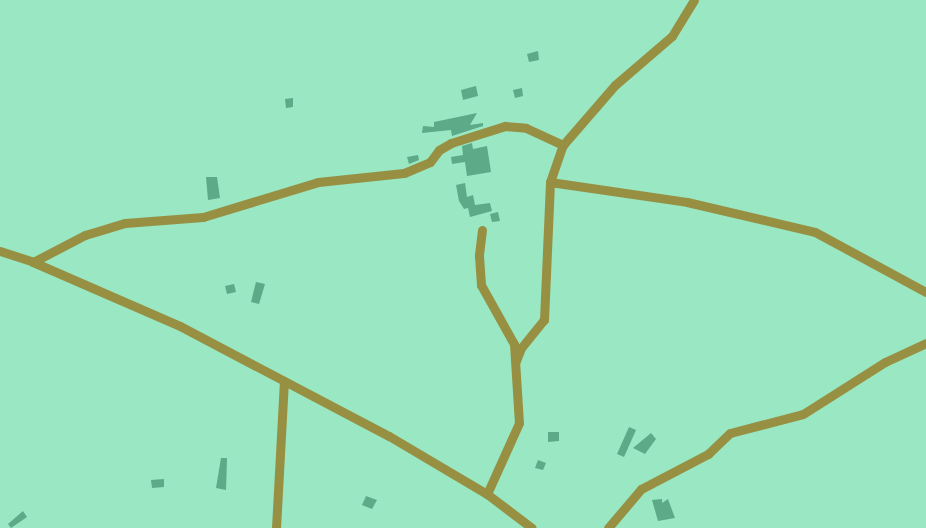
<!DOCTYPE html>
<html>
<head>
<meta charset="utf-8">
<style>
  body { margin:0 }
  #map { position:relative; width:926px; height:528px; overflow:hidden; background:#99e7c3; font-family:Inter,sans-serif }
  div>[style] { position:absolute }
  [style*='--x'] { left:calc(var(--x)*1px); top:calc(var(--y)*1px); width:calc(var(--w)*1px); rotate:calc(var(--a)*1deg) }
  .building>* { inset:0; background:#5daa89 }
  .minor>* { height:9px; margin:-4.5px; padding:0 4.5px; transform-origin:4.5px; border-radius:4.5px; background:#979042 }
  span { translate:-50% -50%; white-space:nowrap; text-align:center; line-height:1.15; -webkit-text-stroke:3.5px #d9ffec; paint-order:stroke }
</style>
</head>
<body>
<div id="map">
  <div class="building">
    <div style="clip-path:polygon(538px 51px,539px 60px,529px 62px,527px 54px)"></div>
    <div style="clip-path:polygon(476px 86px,478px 96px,463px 100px,461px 90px)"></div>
    <div style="clip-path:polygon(522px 88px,523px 96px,515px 98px,513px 90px)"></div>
    <div style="clip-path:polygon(293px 98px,293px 107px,286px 108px,285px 99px)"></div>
    <div style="clip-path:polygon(477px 113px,470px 125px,483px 123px,483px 126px,452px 136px,451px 130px,422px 133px,423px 126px,434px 127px,434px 122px)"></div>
    <div style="clip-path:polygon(472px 143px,473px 149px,487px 146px,491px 172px,467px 176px,465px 162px,452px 164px,451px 157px,463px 155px,462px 146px)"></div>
    <div style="clip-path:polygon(418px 155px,419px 160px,409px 164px,407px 157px)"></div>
    <div style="clip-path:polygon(206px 177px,217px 177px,220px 198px,208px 200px)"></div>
    <div style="clip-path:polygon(465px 183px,467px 197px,473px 195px,475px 205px,490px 203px,492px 211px,470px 217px,468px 208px,464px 209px,459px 201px,456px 185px)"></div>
    <div style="clip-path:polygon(498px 212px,500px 221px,492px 222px,490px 214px)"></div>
    <div style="clip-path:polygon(256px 282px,265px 284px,259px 304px,251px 302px)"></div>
    <div style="clip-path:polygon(234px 284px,236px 292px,227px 294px,225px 286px)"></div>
    <div style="clip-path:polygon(629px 427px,636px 430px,624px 457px,617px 454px)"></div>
    <div style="clip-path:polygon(548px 432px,559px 432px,559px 441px,548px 442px)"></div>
    <div style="clip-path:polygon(651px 433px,656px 439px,645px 454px,633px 448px)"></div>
    <div style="clip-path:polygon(221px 458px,227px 458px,226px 490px,216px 488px)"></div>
    <div style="clip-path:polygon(538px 460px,546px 463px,543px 470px,535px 468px)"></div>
    <div style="clip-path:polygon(164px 479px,164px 487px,152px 488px,151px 480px)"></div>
    <div style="clip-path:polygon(366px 496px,377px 500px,372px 509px,362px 505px)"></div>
    <div style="clip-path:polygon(662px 499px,662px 503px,668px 499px,675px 518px,658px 521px,652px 500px)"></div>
    <div style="clip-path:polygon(23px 511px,27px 517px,11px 528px,8px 524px)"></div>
  </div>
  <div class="minor">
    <div style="--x:550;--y:182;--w:138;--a:8.3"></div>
    <div style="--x:687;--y:202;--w:131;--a:13.2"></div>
    <div style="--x:815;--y:232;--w:126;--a:28.4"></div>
    <div style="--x:482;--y:230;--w:26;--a:97"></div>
    <div style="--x:479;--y:256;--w:29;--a:86"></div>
    <div style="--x:481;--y:285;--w:68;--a:60.8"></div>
    <div style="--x:514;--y:344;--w:79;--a:86.4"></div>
    <div style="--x:519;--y:423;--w:78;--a:114.3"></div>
    <div style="--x:0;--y:251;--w:35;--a:18"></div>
    <div style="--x:33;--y:262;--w:160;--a:23.5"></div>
    <div style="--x:180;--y:326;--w:236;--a:27.8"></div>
    <div style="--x:389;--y:436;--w:114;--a:30.6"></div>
    <div style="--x:487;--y:494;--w:56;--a:37.1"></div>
    <div style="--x:33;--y:262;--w:59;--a:-27.4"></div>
    <div style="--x:85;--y:235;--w:42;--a:-16.7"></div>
    <div style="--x:125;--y:223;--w:78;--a:-4.4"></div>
    <div style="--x:203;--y:217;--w:120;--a:-16.9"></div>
    <div style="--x:318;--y:182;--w:86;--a:-6"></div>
    <div style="--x:404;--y:173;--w:28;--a:-23"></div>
    <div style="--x:430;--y:162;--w:15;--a:-53"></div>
    <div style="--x:439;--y:150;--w:14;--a:-30"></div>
    <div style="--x:451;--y:143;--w:57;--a:-17.5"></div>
    <div style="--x:505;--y:126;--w:21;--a:5"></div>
    <div style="--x:526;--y:128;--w:41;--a:24.7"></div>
    <div style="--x:516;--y:361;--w:14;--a:-69"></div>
    <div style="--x:521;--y:348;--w:36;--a:-51"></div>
    <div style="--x:544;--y:320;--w:138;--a:-87.5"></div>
    <div style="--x:550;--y:182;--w:39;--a:-71"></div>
    <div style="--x:563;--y:145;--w:79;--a:-49.1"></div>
    <div style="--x:615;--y:85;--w:75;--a:-40.7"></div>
    <div style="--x:672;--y:36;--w:42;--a:-58.6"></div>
    <div style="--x:276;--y:528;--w:147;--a:-86.9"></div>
    <div style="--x:608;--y:528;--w:51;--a:-49.8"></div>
    <div style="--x:641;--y:489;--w:76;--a:-27.6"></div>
    <div style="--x:708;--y:454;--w:30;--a:-44"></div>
    <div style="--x:730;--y:433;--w:75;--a:-14.6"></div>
    <div style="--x:803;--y:414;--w:97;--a:-32.4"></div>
    <div style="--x:885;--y:362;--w:45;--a:-24.9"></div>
  </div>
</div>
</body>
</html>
